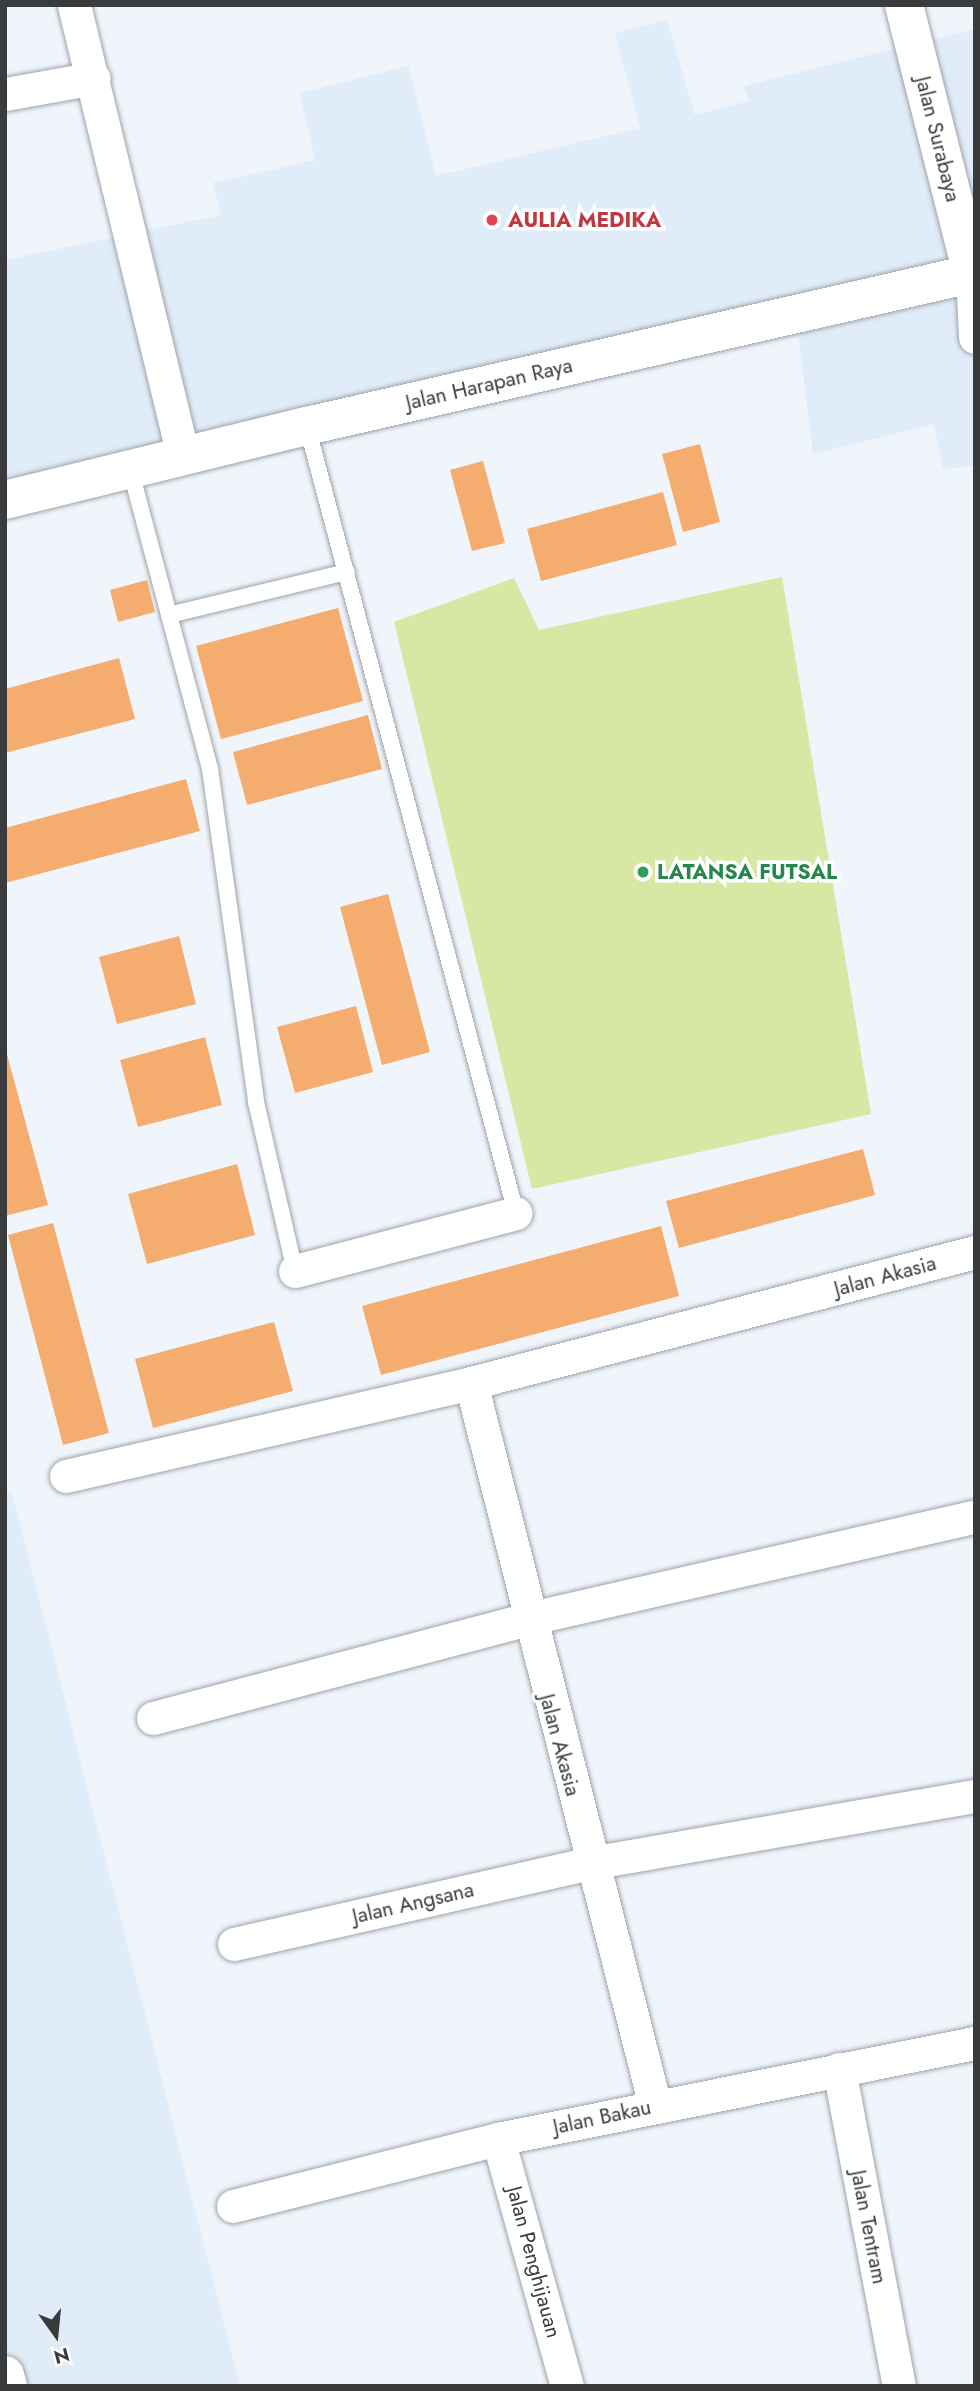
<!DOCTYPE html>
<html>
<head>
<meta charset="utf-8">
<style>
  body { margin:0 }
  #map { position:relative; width:980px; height:2391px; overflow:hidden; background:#eff5fb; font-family:Jost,sans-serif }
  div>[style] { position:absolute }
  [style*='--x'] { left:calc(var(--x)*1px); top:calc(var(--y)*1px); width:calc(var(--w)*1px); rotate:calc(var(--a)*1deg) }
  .built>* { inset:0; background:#e0ecf8 }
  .green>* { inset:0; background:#d8e7a4 }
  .building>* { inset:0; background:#f4ac6f }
  .roads { filter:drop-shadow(0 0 2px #9ea3a9) drop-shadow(0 0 2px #9ea3a9) }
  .service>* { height:16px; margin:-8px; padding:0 8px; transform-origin:8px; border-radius:8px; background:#fff }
  .minor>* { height:33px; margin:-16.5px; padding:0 16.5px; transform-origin:16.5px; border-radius:16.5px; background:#fff }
  .tertiary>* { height:38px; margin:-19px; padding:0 19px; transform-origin:19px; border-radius:19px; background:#fff }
  .primary>* { height:38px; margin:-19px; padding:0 19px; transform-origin:19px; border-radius:19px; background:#fff }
  .dots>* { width:19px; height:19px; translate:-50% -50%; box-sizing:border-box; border:4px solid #fff; border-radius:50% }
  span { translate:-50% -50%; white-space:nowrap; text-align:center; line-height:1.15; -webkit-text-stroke:7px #fff; paint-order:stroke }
  .street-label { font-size:21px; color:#393b3d }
  .health-label { font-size:21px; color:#be3a42; font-weight:700 }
  .left { translate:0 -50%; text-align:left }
  .leisure-label { font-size:21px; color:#27864d; font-weight:700 }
  .frame { position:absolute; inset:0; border:7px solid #393b3d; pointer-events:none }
  .north { position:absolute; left:21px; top:2300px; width:70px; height:70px; -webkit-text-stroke:5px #fff; paint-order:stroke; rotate:165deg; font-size:19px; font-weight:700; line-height:28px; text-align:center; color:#393b3d }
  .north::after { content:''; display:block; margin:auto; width:24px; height:32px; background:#393b3d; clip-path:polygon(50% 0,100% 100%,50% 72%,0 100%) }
</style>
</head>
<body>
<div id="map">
  <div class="built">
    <div style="clip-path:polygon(667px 20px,695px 115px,749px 101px,744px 86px,975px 29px,975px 466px,943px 469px,934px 424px,813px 454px,798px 333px,5px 518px,5px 260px,221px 215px,213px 183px,315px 160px,300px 93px,408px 66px,436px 176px,640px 128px,615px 33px)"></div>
    <div style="clip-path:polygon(5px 1488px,13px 1497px,240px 2386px,5px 2386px)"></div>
  </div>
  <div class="green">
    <div style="clip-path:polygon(782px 577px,871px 1114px,532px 1189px,394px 622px,514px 578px,539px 630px)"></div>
  </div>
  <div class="building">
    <div style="clip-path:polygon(700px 444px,720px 522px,683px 532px,662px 454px)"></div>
    <div style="clip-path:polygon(483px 461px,505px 543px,472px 551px,450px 470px)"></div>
    <div style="clip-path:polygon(663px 492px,677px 545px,541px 581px,527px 529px)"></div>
    <div style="clip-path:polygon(147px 580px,155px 612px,118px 622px,110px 590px)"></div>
    <div style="clip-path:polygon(338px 608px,363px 701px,221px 739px,196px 646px)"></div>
    <div style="clip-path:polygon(119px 658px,135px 719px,5px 753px,5px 689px)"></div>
    <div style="clip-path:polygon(368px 715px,382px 769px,247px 805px,233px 752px)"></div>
    <div style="clip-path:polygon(186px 779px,200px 831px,5px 883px,5px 828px)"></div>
    <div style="clip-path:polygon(388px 894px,430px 1052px,382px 1065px,340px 907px)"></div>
    <div style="clip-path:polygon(179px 936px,196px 1004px,117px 1024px,99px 957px)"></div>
    <div style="clip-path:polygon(356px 1006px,373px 1072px,295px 1093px,277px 1027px)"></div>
    <div style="clip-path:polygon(205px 1037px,222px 1105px,138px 1127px,120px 1060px)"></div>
    <div style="clip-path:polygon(5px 1047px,48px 1205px,5px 1216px)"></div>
    <div style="clip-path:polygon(863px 1149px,875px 1195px,679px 1248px,666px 1201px)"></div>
    <div style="clip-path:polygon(237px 1164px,255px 1235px,147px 1264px,128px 1194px)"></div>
    <div style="clip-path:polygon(53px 1223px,109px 1433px,63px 1445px,8px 1235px)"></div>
    <div style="clip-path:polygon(661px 1226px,679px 1296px,381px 1375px,362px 1306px)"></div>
    <div style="clip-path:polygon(274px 1322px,293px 1391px,153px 1428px,135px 1359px)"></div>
  </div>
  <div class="roads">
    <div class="service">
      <div style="--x:307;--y:426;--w:814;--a:75.13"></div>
      <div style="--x:131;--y:472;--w:307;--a:75.1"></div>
      <div style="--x:210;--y:769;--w:336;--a:82.1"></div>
      <div style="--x:256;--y:1102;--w:173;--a:77"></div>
      <div style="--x:169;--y:615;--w:183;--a:-13.6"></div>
    </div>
    <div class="minor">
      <div style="--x:74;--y:5;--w:465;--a:76.4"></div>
      <div style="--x:5;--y:94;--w:90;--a:-10.2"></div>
      <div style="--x:972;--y:273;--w:64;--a:87.3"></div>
      <div style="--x:295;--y:1271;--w:228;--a:-14.7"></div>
      <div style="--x:471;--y:1383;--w:746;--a:75.72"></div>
      <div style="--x:66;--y:1476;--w:416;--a:-12.9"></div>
      <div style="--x:471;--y:1383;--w:521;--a:-14.57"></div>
      <div style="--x:153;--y:1718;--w:387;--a:-14.8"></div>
      <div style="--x:527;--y:1619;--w:458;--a:-12.9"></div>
      <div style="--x:234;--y:1944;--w:366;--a:-12.8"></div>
      <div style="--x:591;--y:1863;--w:390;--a:-9.9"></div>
      <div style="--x:839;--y:2069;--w:323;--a:79.3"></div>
      <div style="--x:498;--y:2139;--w:256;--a:74.4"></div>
      <div style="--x:233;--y:2206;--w:273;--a:-14.2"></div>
      <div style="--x:498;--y:2139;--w:487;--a:-11.4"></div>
    </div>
    <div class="tertiary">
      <div style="--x:904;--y:5;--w:276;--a:75.8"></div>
      <div style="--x:5;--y:2375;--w:11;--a:75"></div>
    </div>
    <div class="primary">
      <div style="--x:5;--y:500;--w:311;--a:-13.8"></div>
      <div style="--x:307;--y:426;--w:685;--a:-12.9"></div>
    </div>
  </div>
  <div class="dots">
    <div style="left:492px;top:220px;background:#e0444e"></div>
    <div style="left:643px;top:872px;background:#2e9e5b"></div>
  </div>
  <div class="street-label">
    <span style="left:938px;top:139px;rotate:76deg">Jalan Surabaya</span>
    <span style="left:489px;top:384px;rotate:-13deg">Jalan Harapan Raya</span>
    <span style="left:885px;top:1276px;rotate:-15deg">Jalan Akasia</span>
    <span style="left:560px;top:1745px;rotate:75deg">Jalan Akasia</span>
    <span style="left:413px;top:1903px;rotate:-13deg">Jalan Angsana</span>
    <span style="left:602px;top:2117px;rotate:-12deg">Jalan Bakau</span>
    <span style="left:869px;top:2227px;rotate:79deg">Jalan Tentram</span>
    <span style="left:534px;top:2262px;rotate:75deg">Jalan Penghijauan</span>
  </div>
  <div class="health-label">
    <span class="left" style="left:508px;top:220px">AULIA MEDIKA</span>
  </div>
  <div class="leisure-label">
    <span class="left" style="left:657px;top:872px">LATANSA FUTSAL</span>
  </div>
  <div class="frame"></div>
  <div class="north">N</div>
</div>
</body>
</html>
